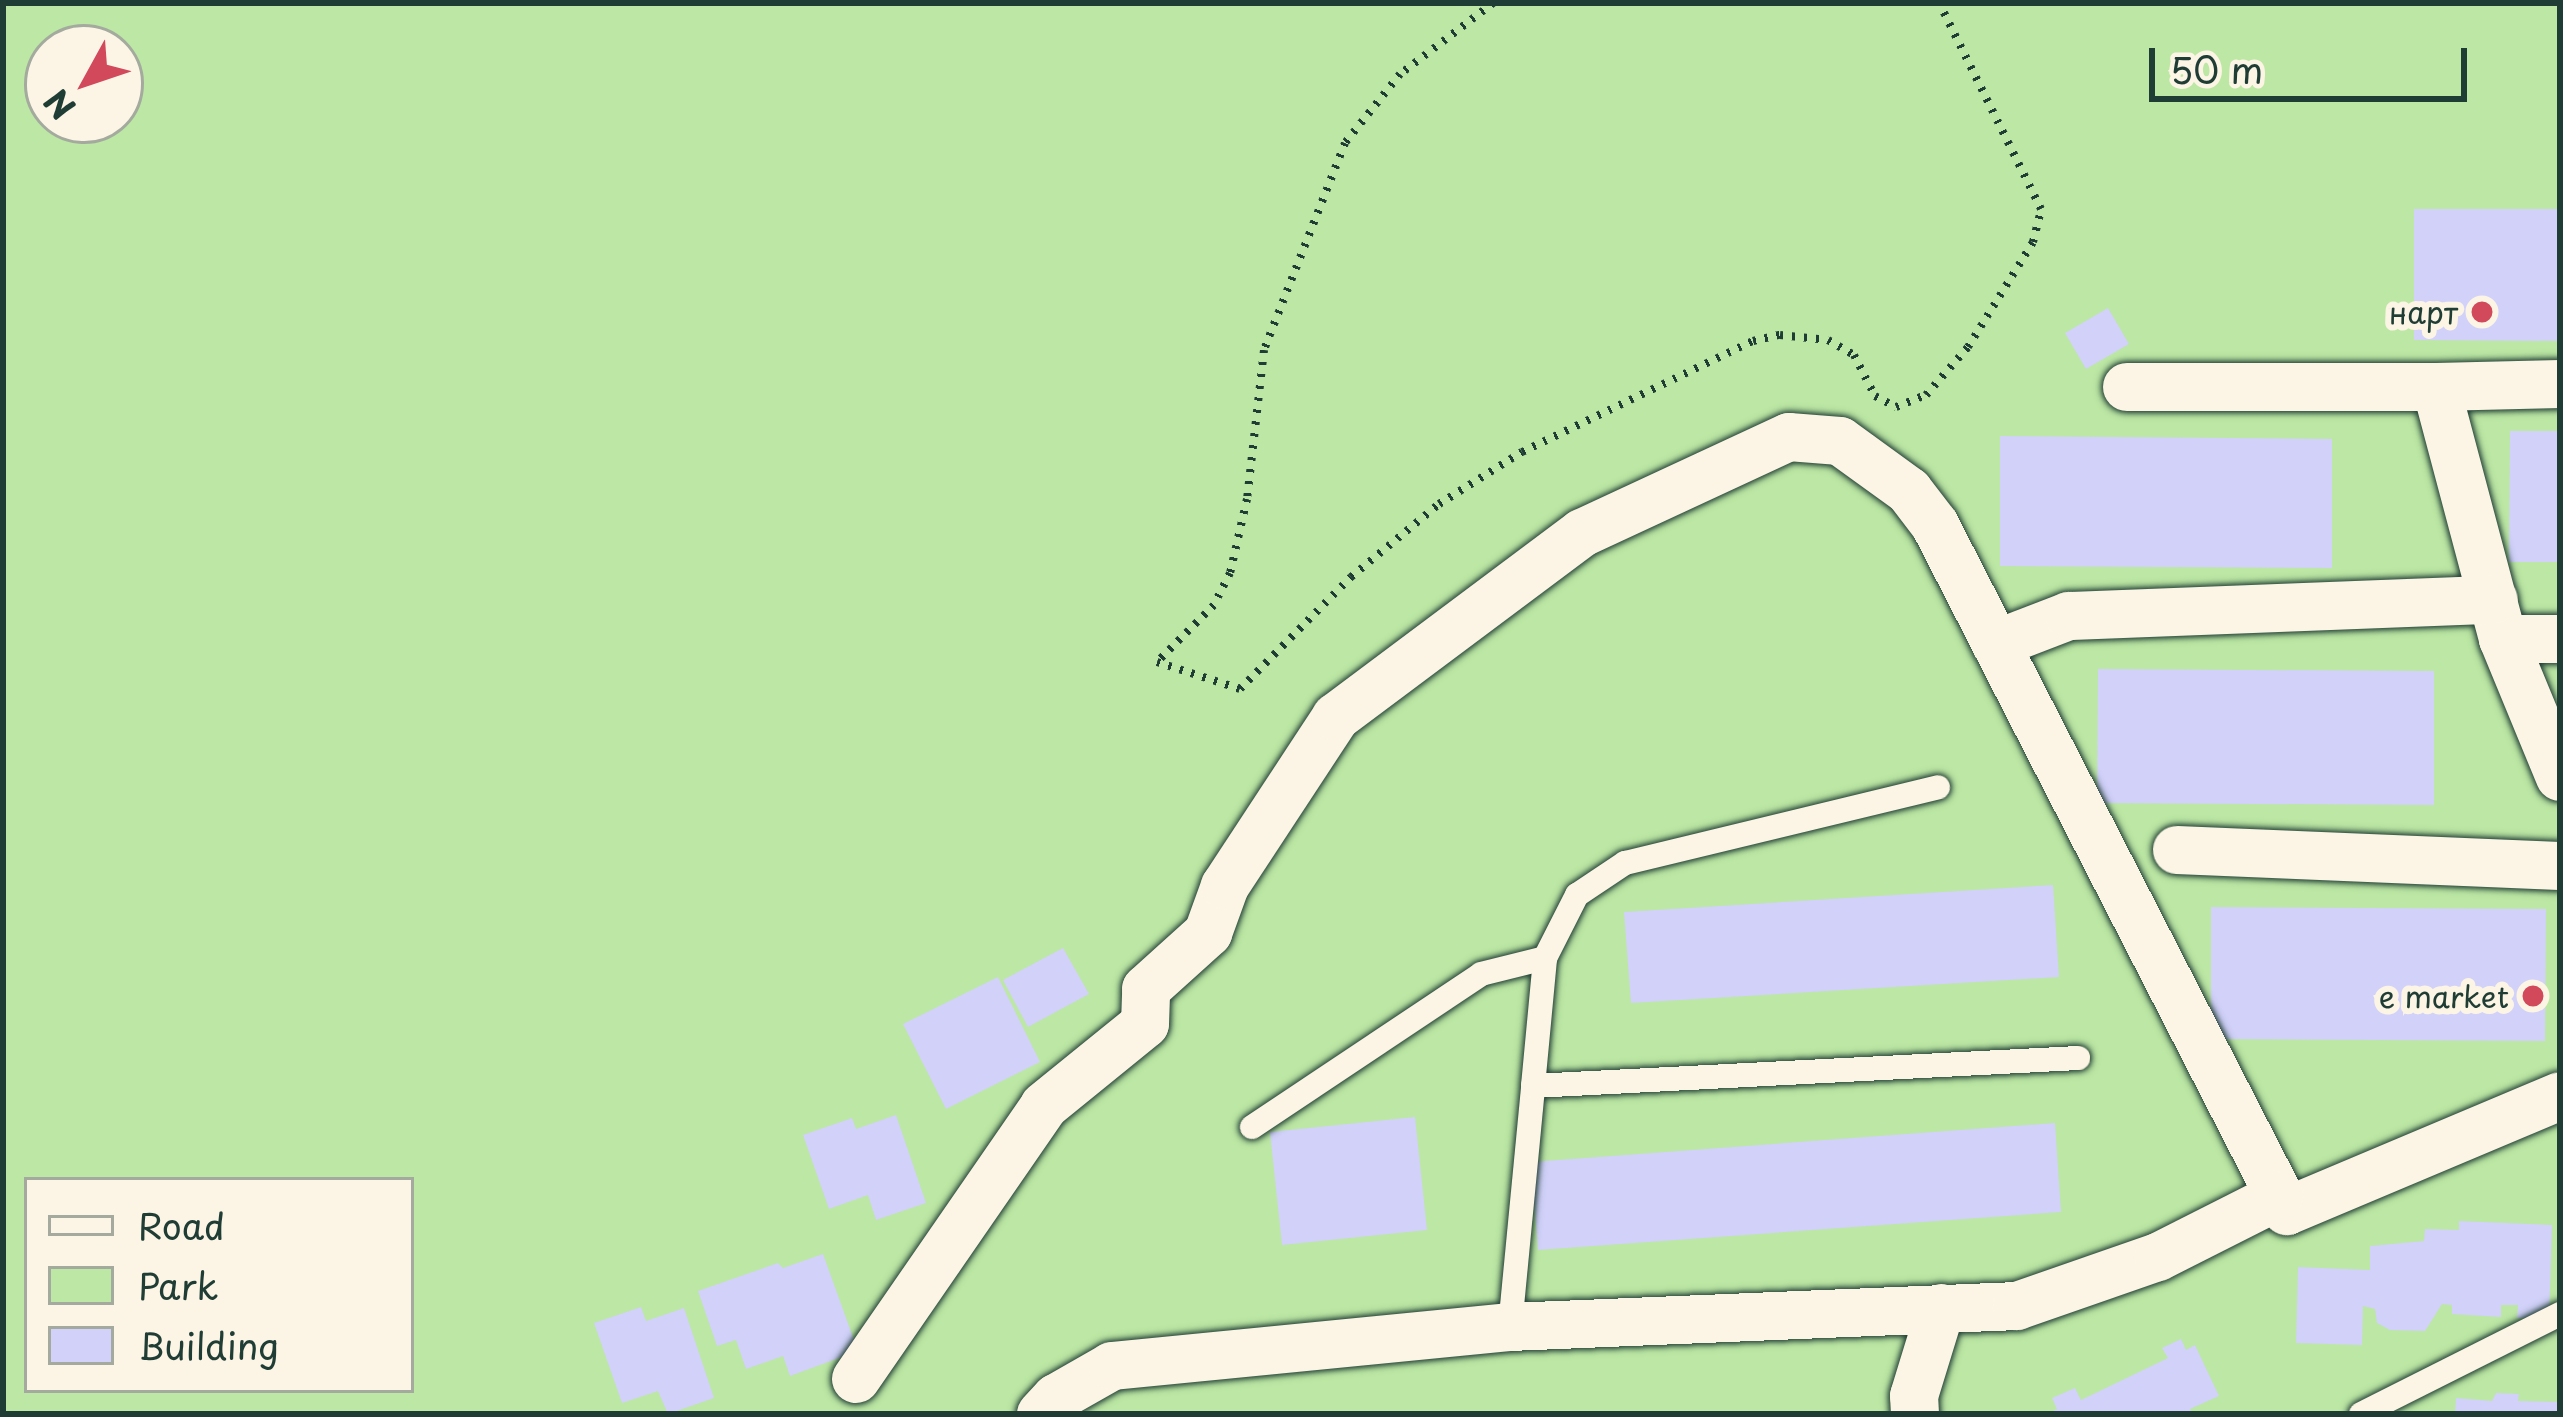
<!DOCTYPE html>
<html>
<head>
<meta charset="utf-8">
<style>
  body { margin:0 }
  #map { position:relative; width:2563px; height:1417px; overflow:hidden; background:#fcf5e5; font-family:"Playpen Sans",sans-serif }
  div>[style] { position:absolute }
  [style*='--x'] { left:calc(var(--x)*1px); top:calc(var(--y)*1px); width:calc(var(--w)*1px); rotate:calc(var(--a)*1deg) }
  .green>* { inset:0; background:#bce7a4 }
  .building>* { inset:0; background:#d1d1f9 }
  .path>* { height:8px; margin-top:-4px; transform-origin:0; background:repeating-linear-gradient(90deg,#1f3d34 0 3px,transparent 0 12px) }
  .roads { filter:drop-shadow(0 0 3px #1f3d34) drop-shadow(0 0 3px #1f3d34) }
  .lane>* { height:24px; margin:-12px; padding:0 12px; transform-origin:12px; border-radius:12px; background:#fcf5e5 }
  .street>* { height:48px; margin:-24px; padding:0 24px; transform-origin:24px; border-radius:24px; background:#fcf5e5 }
  .dots>* { width:33px; height:33px; translate:-50% -50%; box-sizing:border-box; border:6px solid #fcf5e5; border-radius:50% }
  span { translate:-50% -50%; white-space:nowrap; text-align:center; line-height:1.15; -webkit-text-stroke:12px #fcf5e5; paint-order:stroke }
  .poi-label { font-size:30px; color:#1f3d34 }
  .right { translate:-100% -50%; text-align:right }
  .frame { position:absolute; inset:0; border:6px solid #1f3d34; pointer-events:none }
  .legend { position:absolute; left:24px; top:1177px; width:390px; height:216px; box-sizing:border-box; background:#fcf5e5; border:3px solid #a4ab9e; margin:0; padding:15px 21px; list-style:none; font-size:36px; color:#1f3d34 }
  .legend li { display:flex; align-items:center; gap:24px; height:60px }
  .legend b { width:60px; border:3px solid #a4ab9e }
  .north { position:absolute; left:24px; top:24px; width:120px; height:120px; box-sizing:border-box; background:#fcf5e5; border:3px solid #a4ab9e; border-radius:50%; rotate:230deg; font-size:33px; font-weight:700; line-height:48px; text-align:center; color:#1f3d34 }
  .north::after { content:''; display:block; margin:auto; width:42px; height:54px; background:#d1495b; clip-path:polygon(50% 0,100% 100%,50% 72%,0 100%) }
  .scale { position:absolute; left:2149px; top:48px; width:318px; height:54px; box-sizing:border-box; border:6px solid #1f3d34; border-top:0; padding-left:15px; font-size:36px; line-height:42px; white-space:nowrap; color:#1f3d34; -webkit-text-stroke:9px #fcf5e5; paint-order:stroke }
</style>
</head>
<body>
<div id="map">
  <div class="green">
    <div style="clip-path:polygon(evenodd,3px 3px,2560px 3px,2560px 1414px,3px 1414px,3px 3px,48px 48px,120px 48px,120px 120px,48px 120px,48px 48px,3px 3px,27px 1180px,411px 1180px,411px 1390px,27px 1390px,27px 1180px)"></div>
  </div>
  <div class="building">
    <div style="clip-path:polygon(2414px 209px,2560px 209px,2560px 341px,2414px 340px)"></div>
    <div style="clip-path:polygon(2108px 308px,2129px 344px,2086px 369px,2065px 333px)"></div>
    <div style="clip-path:polygon(2510px 431px,2560px 431px,2560px 562px,2509px 562px)"></div>
    <div style="clip-path:polygon(2000px 436px,2332px 439px,2332px 568px,2000px 566px)"></div>
    <div style="clip-path:polygon(2098px 669px,2434px 671px,2434px 805px,2097px 803px)"></div>
    <div style="clip-path:polygon(2053px 885px,2059px 977px,1631px 1003px,1624px 912px)"></div>
    <div style="clip-path:polygon(2211px 907px,2546px 909px,2545px 1041px,2211px 1039px)"></div>
    <div style="clip-path:polygon(1063px 948px,1089px 994px,1028px 1027px,1003px 980px)"></div>
    <div style="clip-path:polygon(998px 977px,1040px 1062px,946px 1109px,903px 1024px)"></div>
    <div style="clip-path:polygon(896px 1115px,926px 1203px,876px 1220px,868px 1195px,829px 1209px,803px 1135px,852px 1118px,856px 1129px)"></div>
    <div style="clip-path:polygon(1415px 1117px,1427px 1230px,1282px 1245px,1270px 1132px)"></div>
    <div style="clip-path:polygon(2055px 1123px,2061px 1212px,1538px 1250px,1531px 1162px)"></div>
    <div style="clip-path:polygon(2459px 1221px,2552px 1225px,2549px 1319px,2517px 1318px,2518px 1305px,2501px 1305px,2501px 1317px,2452px 1314px,2452px 1305px,2442px 1304px,2425px 1331px,2390px 1330px,2377px 1323px,2375px 1309px,2363px 1306px,2362px 1345px,2296px 1343px,2298px 1267px,2370px 1270px,2370px 1246px,2424px 1241px,2425px 1229px,2459px 1230px)"></div>
    <div style="clip-path:polygon(823px 1254px,858px 1351px,790px 1376px,783px 1356px,746px 1369px,736px 1340px,717px 1346px,698px 1291px,778px 1263px,783px 1268px)"></div>
    <div style="clip-path:polygon(641px 1307px,646px 1321px,684px 1308px,714px 1398px,668px 1414px,658px 1391px,622px 1403px,594px 1323px)"></div>
    <div style="clip-path:polygon(2181px 1339px,2186px 1350px,2195px 1345px,2219px 1396px,2190px 1409px,2193px 1414px,2047px 1414px,2057px 1409px,2052px 1398px,2075px 1388px,2081px 1400px,2168px 1358px,2162px 1348px)"></div>
    <div style="clip-path:polygon(2496px 1393px,2519px 1394px,2518px 1401px,2560px 1402px,2560px 1414px,2455px 1414px,2456px 1398px,2492px 1401px)"></div>
  </div>
  <div class="path">
    <div style="--x:1493;--y:3;--w:117;--a:142.6"></div>
    <div style="--x:1400;--y:74;--w:88;--a:128.6"></div>
    <div style="--x:1345;--y:143;--w:222;--a:111.4"></div>
    <div style="--x:1264;--y:350;--w:150;--a:96.5"></div>
    <div style="--x:1247;--y:499;--w:76;--a:102.9"></div>
    <div style="--x:1230;--y:573;--w:36;--a:117"></div>
    <div style="--x:1214;--y:605;--w:81;--a:135"></div>
    <div style="--x:1157;--y:662;--w:87;--a:18"></div>
    <div style="--x:1240;--y:689;--w:158;--a:-45.3"></div>
    <div style="--x:1351;--y:577;--w:114;--a:-39.7"></div>
    <div style="--x:1439;--y:504;--w:98;--a:-32.1"></div>
    <div style="--x:1522;--y:452;--w:256;--a:-25.7"></div>
    <div style="--x:1753;--y:341;--w:28;--a:-13"></div>
    <div style="--x:1780;--y:335;--w:48;--a:5.9"></div>
    <div style="--x:1828;--y:340;--w:30;--a:30"></div>
    <div style="--x:1854;--y:355;--w:46;--a:62.9"></div>
    <div style="--x:1875;--y:396;--w:24;--a:28"></div>
    <div style="--x:1896;--y:407;--w:32;--a:-22"></div>
    <div style="--x:1926;--y:395;--w:64;--a:-48.8"></div>
    <div style="--x:1968;--y:347;--w:123;--a:-58.2"></div>
    <div style="--x:2033;--y:242;--w:34;--a:-76"></div>
    <div style="--x:2041;--y:209;--w:230;--a:-116.3"></div>
  </div>
  <div class="roads">
    <div class="lane">
      <div style="--x:1533;--y:1086;--w:129;--a:-84.6"></div>
      <div style="--x:1545;--y:958;--w:71;--a:-63.1"></div>
      <div style="--x:1577;--y:895;--w:58;--a:-33.7"></div>
      <div style="--x:1625;--y:863;--w:322;--a:-13.6"></div>
      <div style="--x:1252;--y:1127;--w:275;--a:-33.7"></div>
      <div style="--x:1481;--y:974;--w:66;--a:-14"></div>
      <div style="--x:1510;--y:1327;--w:242;--a:-84.5"></div>
      <div style="--x:1533;--y:1086;--w:546;--a:-2.94"></div>
      <div style="--x:2361;--y:1414;--w:223;--a:-26.7"></div>
    </div>
    <div class="street">
      <div style="--x:2127;--y:387;--w:309;--a:0"></div>
      <div style="--x:2436;--y:387;--w:261;--a:75.1"></div>
      <div style="--x:2503;--y:639;--w:149;--a:67.6"></div>
      <div style="--x:2436;--y:387;--w:124;--a:-1.4"></div>
      <div style="--x:2503;--y:639;--w:57;--a:0"></div>
      <div style="--x:1996;--y:644;--w:78;--a:-21"></div>
      <div style="--x:2069;--y:616;--w:425;--a:-2.2"></div>
      <div style="--x:2177;--y:850;--w:383;--a:2.4"></div>
      <div style="--x:856;--y:1379;--w:331;--a:-55.4"></div>
      <div style="--x:1044;--y:1106;--w:130;--a:-39.1"></div>
      <div style="--x:1145;--y:1024;--w:35;--a:-88"></div>
      <div style="--x:1146;--y:989;--w:84;--a:-42.1"></div>
      <div style="--x:1208;--y:933;--w:50;--a:-70.1"></div>
      <div style="--x:1225;--y:886;--w:202;--a:-56.7"></div>
      <div style="--x:1336;--y:717;--w:307;--a:-36.8"></div>
      <div style="--x:1582;--y:533;--w:228;--a:-24.9"></div>
      <div style="--x:1789;--y:437;--w:51;--a:4.5"></div>
      <div style="--x:1840;--y:441;--w:85;--a:35.9"></div>
      <div style="--x:1909;--y:491;--w:43;--a:52.6"></div>
      <div style="--x:1935;--y:525;--w:771;--a:62.84"></div>
      <div style="--x:2287;--y:1211;--w:296;--a:-22.8"></div>
      <div style="--x:1041;--y:1414;--w:22;--a:-47"></div>
      <div style="--x:1056;--y:1398;--w:64;--a:-29.7"></div>
      <div style="--x:1112;--y:1366;--w:400;--a:-5.6"></div>
      <div style="--x:1510;--y:1327;--w:507;--a:-2.37"></div>
      <div style="--x:2017;--y:1306;--w:149;--a:-19.2"></div>
      <div style="--x:2158;--y:1257;--w:136;--a:-26.8"></div>
      <div style="--x:1915;--y:1414;--w:18;--a:-93"></div>
      <div style="--x:1914;--y:1396;--w:92;--a:-72.9"></div>
    </div>
  </div>
  <div class="dots">
    <div style="left:2482px;top:312px;background:#d1495b"></div>
    <div style="left:2533px;top:996px;background:#d1495b"></div>
  </div>
  <div class="poi-label">
    <span class="right" style="left:2458px;top:312px">нарт</span>
    <span class="right" style="left:2509px;top:996px">e market</span>
  </div>
  <div class="frame"></div>
  <ul class="legend">
  <li><b style="height:15px;background:#fcf5e5"></b>Road</li>
  <li><b style="height:33px;background:#bce7a4"></b>Park</li>
  <li><b style="height:33px;background:#d1d1f9"></b>Building</li>
  </ul>
  <div class="north">N</div>
  <div class="scale">50 m</div>
</div>
</body>
</html>
